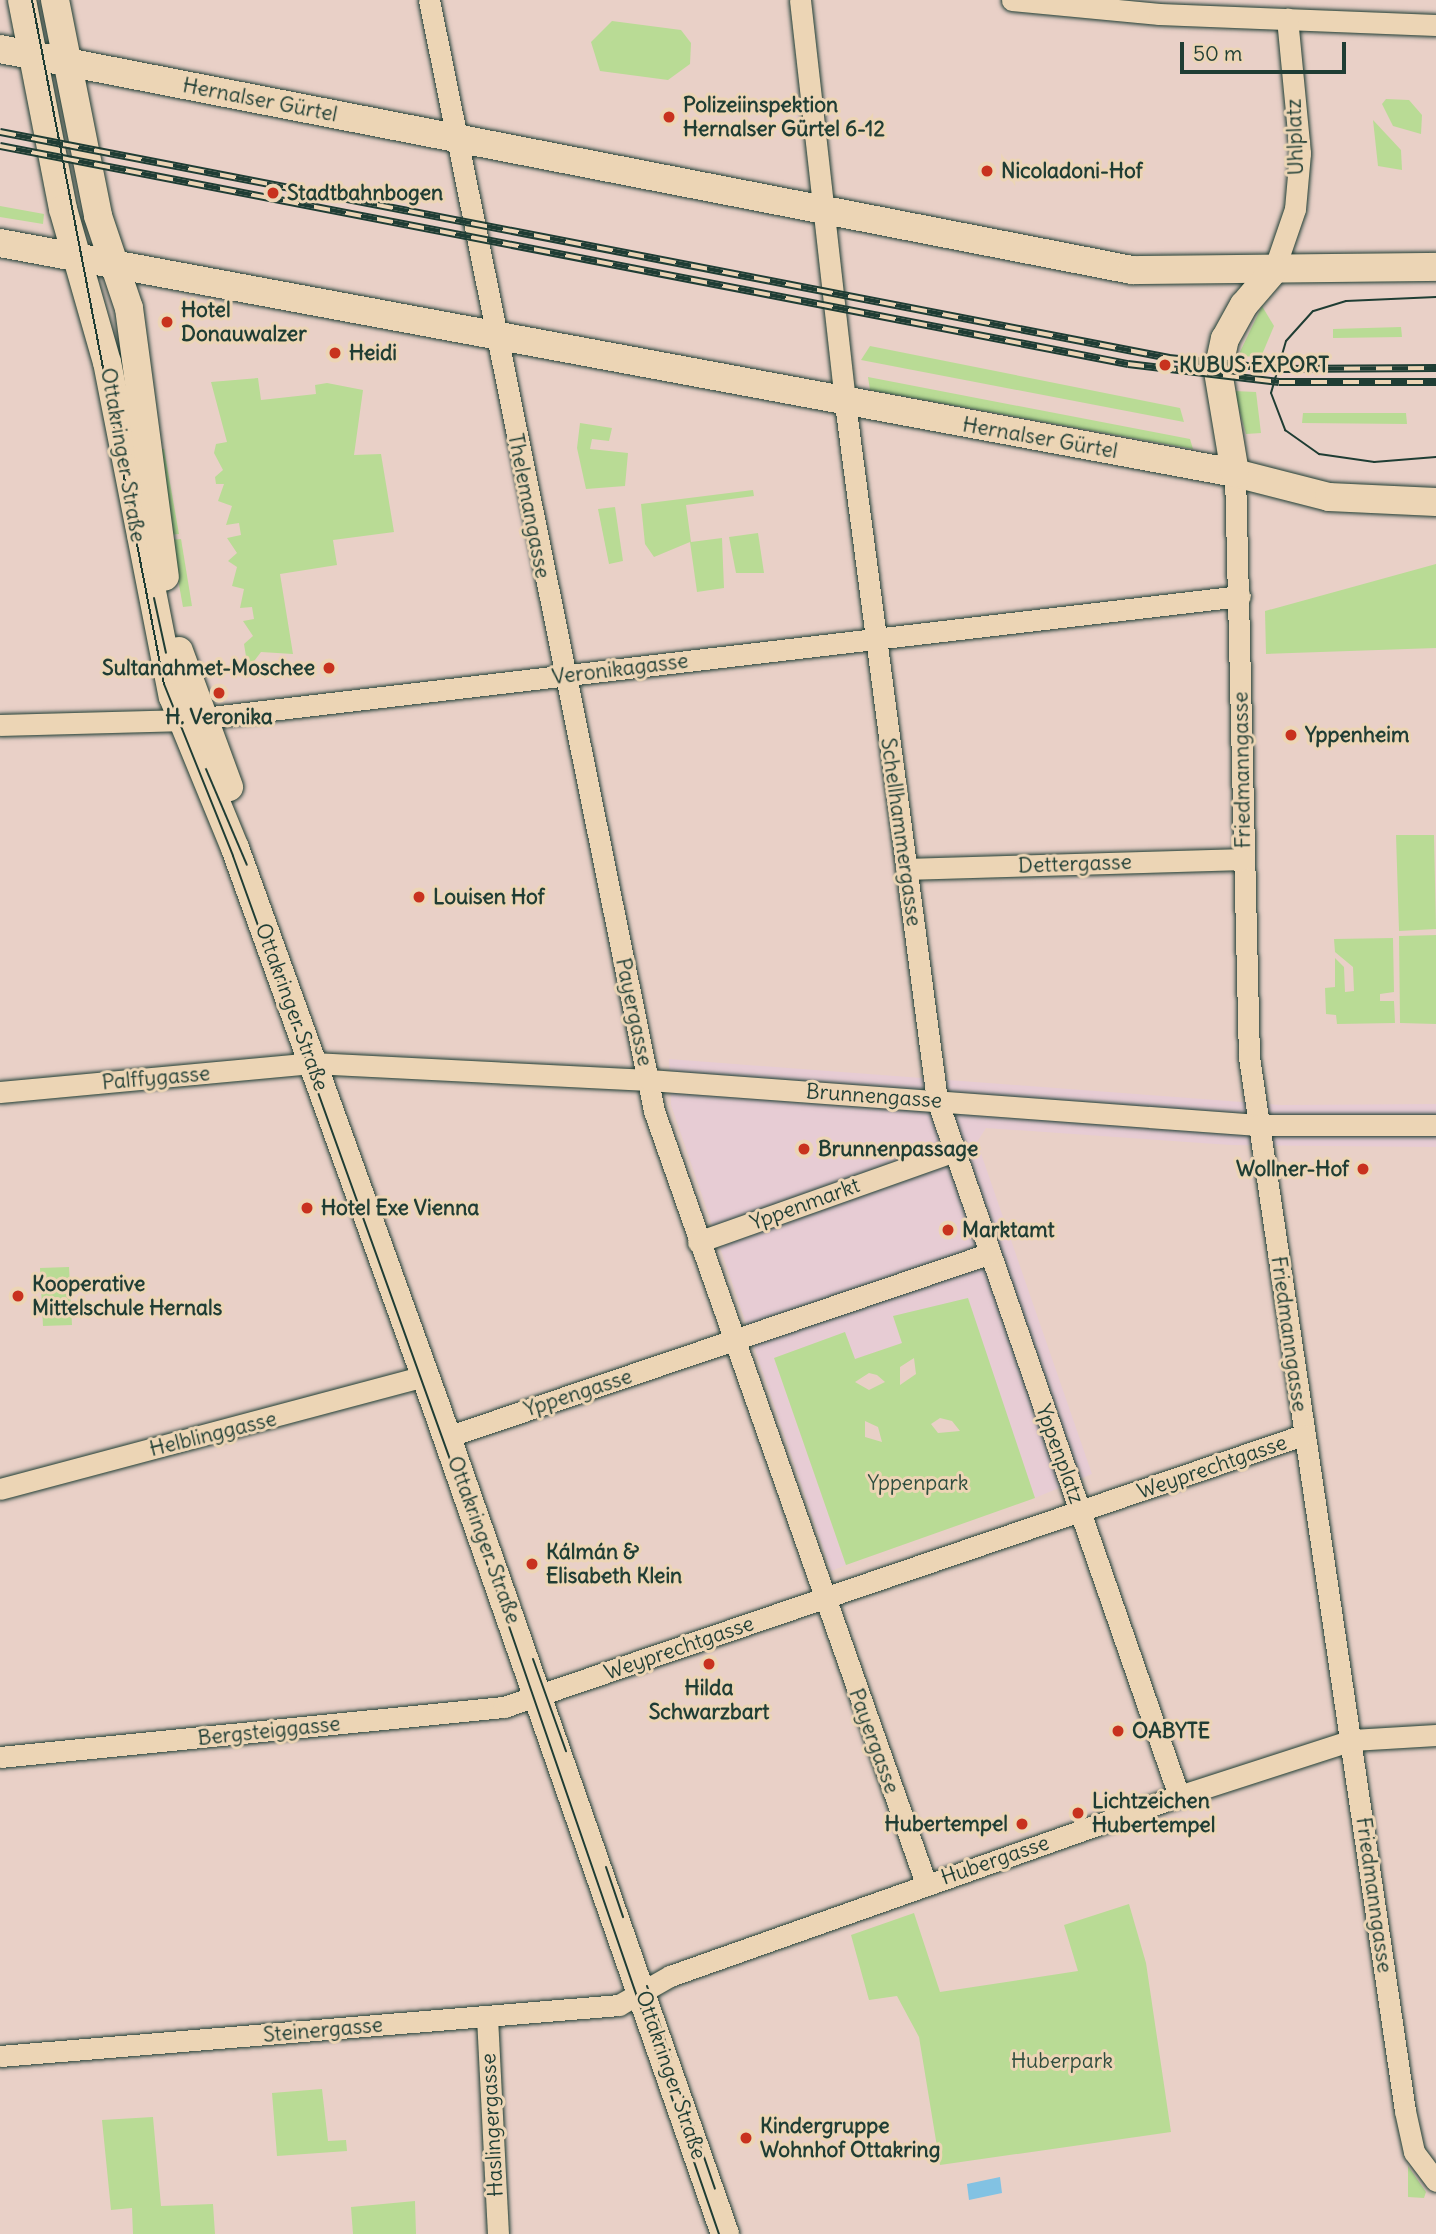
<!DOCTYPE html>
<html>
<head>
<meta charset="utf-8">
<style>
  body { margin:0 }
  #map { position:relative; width:1436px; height:2234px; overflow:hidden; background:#e9d0c7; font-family:Delius,sans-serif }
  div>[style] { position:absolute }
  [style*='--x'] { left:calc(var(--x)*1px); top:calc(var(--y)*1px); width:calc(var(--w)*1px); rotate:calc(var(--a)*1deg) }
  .built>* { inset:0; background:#e7ccd4 }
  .green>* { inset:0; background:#b9db95 }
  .water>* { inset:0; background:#82c2e3 }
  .roads { filter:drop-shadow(0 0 2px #1f3d34) drop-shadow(0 0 2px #1f3d34) }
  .minor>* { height:21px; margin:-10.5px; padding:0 10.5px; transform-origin:10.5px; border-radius:10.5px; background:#ecd5b5 }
  .major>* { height:28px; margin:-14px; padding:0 14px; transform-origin:14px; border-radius:14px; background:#ecd5b5 }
  .tram>* { height:2px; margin:-1px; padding:0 1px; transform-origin:1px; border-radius:1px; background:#1f3d34 }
  .rail>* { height:8px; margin-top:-4px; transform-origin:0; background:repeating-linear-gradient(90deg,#ecd5b5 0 16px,#1f3d34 0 32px); box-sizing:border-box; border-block:2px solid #1f3d34 }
  .dots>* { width:19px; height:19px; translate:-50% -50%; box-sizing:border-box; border:4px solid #ecd5b5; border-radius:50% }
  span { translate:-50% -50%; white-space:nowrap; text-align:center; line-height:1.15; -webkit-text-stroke:6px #ecd5b5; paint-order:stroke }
  .street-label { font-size:21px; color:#1f3d34 }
  .poi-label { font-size:21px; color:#1f3d34; font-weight:700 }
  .left { translate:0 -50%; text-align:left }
  .right { translate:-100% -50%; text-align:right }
  .park-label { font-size:21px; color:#2e4d3e }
  .scale { position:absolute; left:1180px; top:42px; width:166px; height:32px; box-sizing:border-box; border:4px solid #1f3d34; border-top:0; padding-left:9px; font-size:21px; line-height:24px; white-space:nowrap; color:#1f3d34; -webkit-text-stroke:5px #ecd5b5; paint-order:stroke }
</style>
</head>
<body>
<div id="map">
  <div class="built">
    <div style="clip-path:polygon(669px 1059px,1281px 1105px,1436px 1104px,1436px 1147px,1230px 1145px,986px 1128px,977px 1142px,1092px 1474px,1035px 1498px,968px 1303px,893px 1316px,902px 1343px,855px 1359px,845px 1333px,774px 1358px,846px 1565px,831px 1571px,671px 1105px)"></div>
  </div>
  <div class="green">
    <div style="clip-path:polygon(612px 21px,681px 30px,691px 43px,690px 64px,668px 80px,600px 71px,591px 42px)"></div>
    <div style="clip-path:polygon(1386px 99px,1409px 100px,1422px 115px,1421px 134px,1393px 126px,1382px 104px)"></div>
    <div style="clip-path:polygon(1373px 120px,1401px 150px,1402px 170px,1378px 166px)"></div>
    <div style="clip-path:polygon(0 206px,44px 214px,43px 224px,0 217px)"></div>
    <div style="clip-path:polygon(1262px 306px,1274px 326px,1261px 357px,1238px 356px)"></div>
    <div style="clip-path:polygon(1401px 327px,1402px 337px,1333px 338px,1333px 329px)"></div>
    <div style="clip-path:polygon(870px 346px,1180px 408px,1184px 422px,861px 360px)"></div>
    <div style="clip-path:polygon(868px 377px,1190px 439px,1193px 449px,870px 390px)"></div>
    <div style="clip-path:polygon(258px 378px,261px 400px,316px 394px,315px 385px,327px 383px,363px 390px,354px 455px,381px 454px,394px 532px,333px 540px,337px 565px,280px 574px,293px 654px,261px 652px,248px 669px,244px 644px,253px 636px,243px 621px,254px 619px,252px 607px,240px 608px,244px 589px,232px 586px,237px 567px,228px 561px,237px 553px,227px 538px,241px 535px,239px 523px,226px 525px,232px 506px,218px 501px,224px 484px,216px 484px,215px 477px,223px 470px,214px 453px,216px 444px,227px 442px,211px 382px)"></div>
    <div style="clip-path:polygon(1234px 391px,1256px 392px,1261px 433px,1246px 434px)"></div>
    <div style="clip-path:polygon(1303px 413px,1406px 413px,1407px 424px,1302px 423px)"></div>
    <div style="clip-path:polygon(580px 423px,612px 428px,609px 441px,592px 439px,590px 449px,628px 453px,625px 486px,586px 489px,577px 448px)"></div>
    <div style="clip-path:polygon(164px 449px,179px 534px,170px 535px,155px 451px)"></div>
    <div style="clip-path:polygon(753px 490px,754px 496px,686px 505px,691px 542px,722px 538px,724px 588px,697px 592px,690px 542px,654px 557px,645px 544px,641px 504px)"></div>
    <div style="clip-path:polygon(615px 507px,623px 561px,609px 564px,598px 509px)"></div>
    <div style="clip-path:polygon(758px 533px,764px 573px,736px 573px,729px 537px)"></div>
    <div style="clip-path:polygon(181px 539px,192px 606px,183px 607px,171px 540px)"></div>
    <div style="clip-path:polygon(1436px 564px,1436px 648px,1266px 654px,1265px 611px)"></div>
    <div style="clip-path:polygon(1396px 835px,1434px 835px,1436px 929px,1399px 931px)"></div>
    <div style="clip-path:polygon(1436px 935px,1436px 1024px,1400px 1023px,1399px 936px)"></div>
    <div style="clip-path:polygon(1393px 938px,1394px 992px,1380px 994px,1380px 1001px,1394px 1001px,1395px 1023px,1337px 1024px,1336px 1015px,1326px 1014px,1325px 988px,1335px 987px,1335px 958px,1344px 967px,1345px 992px,1354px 991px,1353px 967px,1335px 952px,1334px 939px)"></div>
    <div style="clip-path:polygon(69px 1267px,72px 1325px,43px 1326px,40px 1268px)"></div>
    <div style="clip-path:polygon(evenodd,968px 1298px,1035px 1498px,846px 1565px,774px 1358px,845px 1332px,855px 1359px,902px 1343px,893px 1316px,968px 1298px,914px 1358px,916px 1374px,900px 1385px,900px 1367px,914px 1358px,968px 1298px,869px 1373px,877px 1375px,885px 1382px,869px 1390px,855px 1382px,869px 1373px,968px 1298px,940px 1418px,952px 1421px,960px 1431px,938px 1433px,931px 1424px,940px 1418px,968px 1298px,865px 1421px,878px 1427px,882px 1442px,865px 1437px,865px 1421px)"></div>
    <div style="clip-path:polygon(1129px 1904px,1146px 1963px,1171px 2132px,940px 2165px,919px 2037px,897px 1996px,869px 2000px,851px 1935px,914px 1913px,940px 1992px,1078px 1971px,1064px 1925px)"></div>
    <div style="clip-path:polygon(322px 2089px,328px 2141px,346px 2140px,347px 2151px,277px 2156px,272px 2093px)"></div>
    <div style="clip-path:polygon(153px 2117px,161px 2206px,213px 2204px,215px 2234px,133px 2234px,132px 2208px,111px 2210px,102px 2120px)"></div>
    <div style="clip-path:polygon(1408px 2166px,1426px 2192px,1424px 2198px,1408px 2197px)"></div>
    <div style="clip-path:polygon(415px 2201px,416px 2234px,353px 2234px,351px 2207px)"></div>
  </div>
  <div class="water">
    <div style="clip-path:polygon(1000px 2177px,1002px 2193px,969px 2200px,967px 2184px)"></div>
  </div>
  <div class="roads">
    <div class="minor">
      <div style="--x:429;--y:0;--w:1134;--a:78.55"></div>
      <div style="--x:654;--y:1111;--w:819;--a:70.61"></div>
      <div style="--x:800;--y:0;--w:406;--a:83.6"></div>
      <div style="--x:845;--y:403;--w:703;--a:82.48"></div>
      <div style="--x:937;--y:1100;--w:737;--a:70.83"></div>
      <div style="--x:1012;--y:0;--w:148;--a:5.4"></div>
      <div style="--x:1159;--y:14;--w:277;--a:2.3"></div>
      <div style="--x:1274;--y:270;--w:65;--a:-71"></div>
      <div style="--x:1295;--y:209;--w:56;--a:-84.9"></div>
      <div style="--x:1300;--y:153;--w:135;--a:-95.5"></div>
      <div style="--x:1235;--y:473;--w:584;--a:88.63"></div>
      <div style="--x:1249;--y:1057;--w:1065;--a:81.58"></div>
      <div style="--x:1405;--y:2111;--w:42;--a:77.6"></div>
      <div style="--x:1414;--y:2152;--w:36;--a:53"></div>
      <div style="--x:0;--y:725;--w:186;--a:-1.5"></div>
      <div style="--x:186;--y:720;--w:1061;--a:-6.71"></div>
      <div style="--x:906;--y:869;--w:337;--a:-1.7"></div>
      <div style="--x:0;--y:1092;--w:313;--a:-5.3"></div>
      <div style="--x:312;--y:1063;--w:337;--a:2.9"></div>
      <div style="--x:649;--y:1080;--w:611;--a:4.23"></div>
      <div style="--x:1258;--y:1125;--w:178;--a:0"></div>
      <div style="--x:698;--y:1242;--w:269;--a:-19.5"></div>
      <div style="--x:447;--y:1437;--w:571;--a:-18.69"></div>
      <div style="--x:0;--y:1489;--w:440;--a:-14.9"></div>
      <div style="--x:0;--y:1757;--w:506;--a:-5.67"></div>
      <div style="--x:504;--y:1707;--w:844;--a:-18.8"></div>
      <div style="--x:487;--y:2017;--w:217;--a:87.1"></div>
      <div style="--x:0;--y:2056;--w:621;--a:-4.71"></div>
      <div style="--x:619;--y:2005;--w:59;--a:-29.6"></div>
      <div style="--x:670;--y:1976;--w:540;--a:-19.48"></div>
      <div style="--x:1179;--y:1796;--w:182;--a:-17.9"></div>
      <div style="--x:1352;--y:1740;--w:84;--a:-3.4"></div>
    </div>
    <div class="major">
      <div style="--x:22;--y:0;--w:213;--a:78.9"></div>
      <div style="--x:63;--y:209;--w:159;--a:74"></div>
      <div style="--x:107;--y:362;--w:341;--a:78.9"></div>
      <div style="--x:173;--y:697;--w:163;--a:67.7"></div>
      <div style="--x:235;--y:848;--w:593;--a:70.19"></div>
      <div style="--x:436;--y:1406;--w:877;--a:70.76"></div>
      <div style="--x:55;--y:0;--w:220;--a:78.7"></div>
      <div style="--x:98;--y:216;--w:97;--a:71.4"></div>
      <div style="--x:129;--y:308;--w:271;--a:82.4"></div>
      <div style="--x:0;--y:49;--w:1153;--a:11.05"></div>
      <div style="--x:1132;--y:270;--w:304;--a:-0.6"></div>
      <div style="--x:0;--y:243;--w:1256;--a:10.55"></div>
      <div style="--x:1235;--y:473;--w:97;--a:14.3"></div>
      <div style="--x:1329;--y:497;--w:107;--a:2.7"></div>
      <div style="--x:1235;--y:473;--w:103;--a:-99.5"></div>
      <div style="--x:1218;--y:371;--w:33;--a:-78"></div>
      <div style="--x:1225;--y:339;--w:39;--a:-61"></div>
      <div style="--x:1244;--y:305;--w:46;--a:-49.4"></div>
      <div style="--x:179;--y:651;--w:145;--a:69.8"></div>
    </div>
  </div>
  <div class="tram">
    <div style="--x:32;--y:0;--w:697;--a:79.08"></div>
    <div style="--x:164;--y:684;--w:185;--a:68.1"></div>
    <div style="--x:233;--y:856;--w:739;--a:70.22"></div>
    <div style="--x:483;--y:1551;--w:723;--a:70.94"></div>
    <div style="--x:1436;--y:297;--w:90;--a:177.5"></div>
    <div style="--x:1346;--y:301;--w:34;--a:163"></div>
    <div style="--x:1313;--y:311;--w:40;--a:132"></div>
    <div style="--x:1286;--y:341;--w:54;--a:106.1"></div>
    <div style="--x:1271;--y:393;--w:40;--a:69"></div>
    <div style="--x:1285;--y:430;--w:42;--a:35.2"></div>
    <div style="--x:1319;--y:454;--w:56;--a:8.3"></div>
    <div style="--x:1374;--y:462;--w:62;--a:-4.6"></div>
    <div style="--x:154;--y:598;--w:56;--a:77.7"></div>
    <div style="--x:206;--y:769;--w:104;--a:66.9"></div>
    <div style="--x:533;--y:1659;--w:98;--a:70.3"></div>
    <div style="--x:606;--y:1867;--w:53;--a:71.2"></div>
    <div style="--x:647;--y:1986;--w:77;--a:71.8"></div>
    <div style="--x:683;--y:2096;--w:98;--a:71"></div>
  </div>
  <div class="rail">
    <div style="--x:0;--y:132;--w:1191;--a:10.94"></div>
    <div style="--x:1169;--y:358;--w:112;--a:5.7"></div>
    <div style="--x:1280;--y:369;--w:156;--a:-0.4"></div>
    <div style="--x:0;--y:146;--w:1149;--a:10.94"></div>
    <div style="--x:1128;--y:364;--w:152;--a:6.8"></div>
    <div style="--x:1279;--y:382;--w:157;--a:0"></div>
  </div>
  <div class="dots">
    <div style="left:669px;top:117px;background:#c8321e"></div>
    <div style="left:987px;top:171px;background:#c8321e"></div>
    <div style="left:273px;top:193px;background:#c8321e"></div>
    <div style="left:167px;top:322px;background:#c8321e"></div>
    <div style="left:335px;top:353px;background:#c8321e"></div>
    <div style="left:1165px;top:365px;background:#c8321e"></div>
    <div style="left:329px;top:668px;background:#c8321e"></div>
    <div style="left:219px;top:693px;background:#c8321e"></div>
    <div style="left:1291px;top:735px;background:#c8321e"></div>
    <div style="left:419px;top:897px;background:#c8321e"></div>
    <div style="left:804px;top:1149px;background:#c8321e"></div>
    <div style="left:1363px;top:1169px;background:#c8321e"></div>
    <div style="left:307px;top:1208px;background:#c8321e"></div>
    <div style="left:948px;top:1230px;background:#c8321e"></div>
    <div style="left:18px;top:1296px;background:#c8321e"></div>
    <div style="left:532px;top:1564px;background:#c8321e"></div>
    <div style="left:709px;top:1664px;background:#c8321e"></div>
    <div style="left:1118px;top:1731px;background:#c8321e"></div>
    <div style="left:1078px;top:1813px;background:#c8321e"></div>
    <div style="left:1022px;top:1824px;background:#c8321e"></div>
    <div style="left:746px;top:2138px;background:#c8321e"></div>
  </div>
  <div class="street-label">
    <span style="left:260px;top:100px;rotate:11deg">Hernalser Gürtel</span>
    <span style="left:1295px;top:137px;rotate:-92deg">Uhlplatz</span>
    <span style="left:1040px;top:438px;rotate:10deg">Hernalser Gürtel</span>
    <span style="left:123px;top:455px;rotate:80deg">Ottakringer Straße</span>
    <span style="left:529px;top:506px;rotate:79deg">Thelemangasse</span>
    <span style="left:620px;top:669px;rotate:-7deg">Veronikagasse</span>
    <span style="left:1242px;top:770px;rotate:-91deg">Friedmanngasse</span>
    <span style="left:901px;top:832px;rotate:82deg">Schellhammergasse</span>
    <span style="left:1075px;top:864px;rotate:-2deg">Dettergasse</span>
    <span style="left:292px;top:1007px;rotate:70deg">Ottakringer Straße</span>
    <span style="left:634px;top:1012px;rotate:78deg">Payergasse</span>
    <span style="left:156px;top:1078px;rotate:-5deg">Palffygasse</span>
    <span style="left:874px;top:1096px;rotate:4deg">Brunnengasse</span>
    <span style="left:805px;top:1204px;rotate:-20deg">Yppenmarkt</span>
    <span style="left:1289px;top:1334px;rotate:82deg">Friedmanngasse</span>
    <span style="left:578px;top:1393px;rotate:-18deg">Yppengasse</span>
    <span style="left:213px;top:1434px;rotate:-14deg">Helblinggasse</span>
    <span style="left:1060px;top:1454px;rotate:70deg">Yppenplatz</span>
    <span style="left:1212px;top:1467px;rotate:-19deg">Weyprechtgasse</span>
    <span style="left:484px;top:1540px;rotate:70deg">Ottakringer Straße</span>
    <span style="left:679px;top:1648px;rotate:-19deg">Weyprechtgasse</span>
    <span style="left:269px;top:1731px;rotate:-6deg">Bergsteiggasse</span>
    <span style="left:874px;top:1741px;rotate:70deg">Payergasse</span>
    <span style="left:995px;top:1860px;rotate:-19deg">Hubergasse</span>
    <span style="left:1374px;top:1895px;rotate:82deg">Friedmanngasse</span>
    <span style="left:323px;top:2030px;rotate:-5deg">Steinergasse</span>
    <span style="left:671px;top:2075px;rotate:71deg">Ottakringer Straße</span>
    <span style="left:492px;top:2125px;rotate:-93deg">Haslingergasse</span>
  </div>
  <div class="poi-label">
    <span class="left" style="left:683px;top:117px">Polizeiinspektion<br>Hernalser Gürtel 6-12</span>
    <span class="left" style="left:1001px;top:171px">Nicoladoni-Hof</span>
    <span class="left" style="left:287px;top:193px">Stadtbahnbogen</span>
    <span class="left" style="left:181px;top:322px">Hotel<br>Donauwalzer</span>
    <span class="left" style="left:349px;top:353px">Heidi</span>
    <span class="left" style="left:1179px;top:365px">KUBUS EXPORT</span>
    <span class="right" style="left:315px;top:668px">Sultanahmet-Moschee</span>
    <span style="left:219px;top:717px">H. Veronika</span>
    <span class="left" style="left:1305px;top:735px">Yppenheim</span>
    <span class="left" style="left:433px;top:897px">Louisen Hof</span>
    <span class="left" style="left:818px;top:1149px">Brunnenpassage</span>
    <span class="right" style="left:1349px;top:1169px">Wollner-Hof</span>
    <span class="left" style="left:321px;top:1208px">Hotel Exe Vienna</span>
    <span class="left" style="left:962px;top:1230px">Marktamt</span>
    <span class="left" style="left:32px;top:1296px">Kooperative<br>Mittelschule Hernals</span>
    <span class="left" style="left:546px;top:1564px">Kálmán &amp;<br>Elisabeth Klein</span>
    <span style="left:709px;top:1700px">Hilda<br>Schwarzbart</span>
    <span class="left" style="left:1132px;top:1731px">OABYTE</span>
    <span class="left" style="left:1092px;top:1813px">Lichtzeichen<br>Hubertempel</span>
    <span class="right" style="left:1008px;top:1824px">Hubertempel</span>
    <span class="left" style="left:760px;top:2138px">Kindergruppe<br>Wohnhof Ottakring</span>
  </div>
  <div class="park-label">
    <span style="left:918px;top:1483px">Yppenpark</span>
    <span style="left:1062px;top:2061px">Huberpark</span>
  </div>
  <div class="scale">50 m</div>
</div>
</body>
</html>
